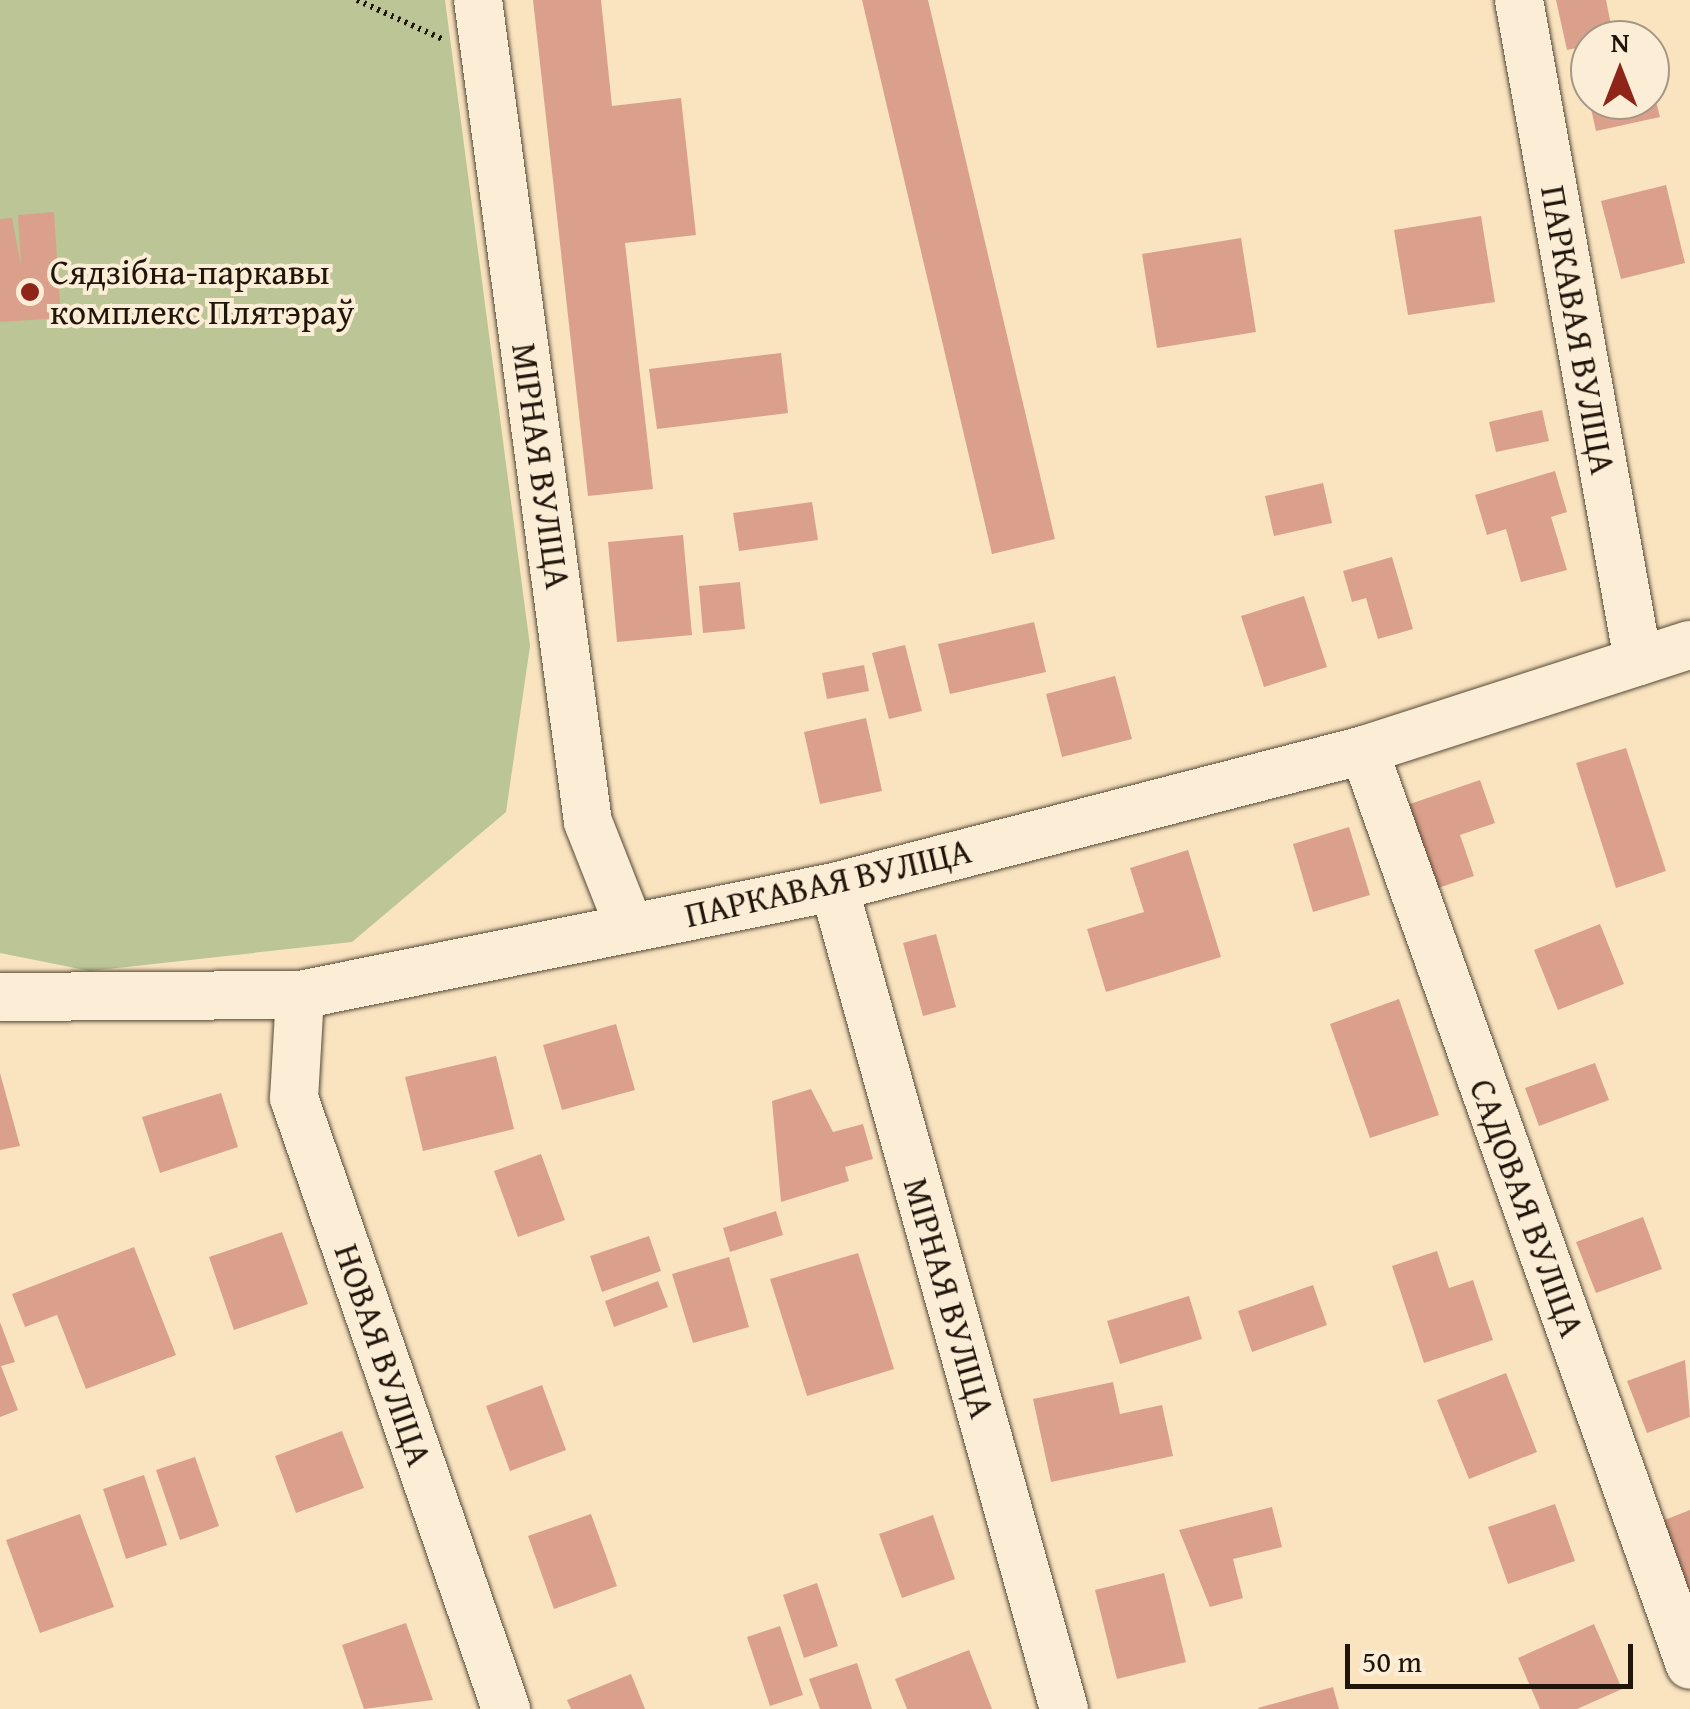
<!DOCTYPE html>
<html>
<head>
<meta charset="utf-8">
<style>
  body { margin:0 }
  #map { position:relative; width:1690px; height:1709px; overflow:hidden; background:#fae4c0; font-family:"Gentium Book Plus",serif }
  div>[style] { position:absolute }
  [style*='--x'] { left:calc(var(--x)*1px); top:calc(var(--y)*1px); width:calc(var(--w)*1px); rotate:calc(var(--a)*1deg) }
  .green>* { inset:0; background:#bbc595 }
  .building>* { inset:0; background:#dba08b }
  .path>* { height:6px; margin-top:-3px; transform-origin:0; background:repeating-linear-gradient(90deg,#201509 0 2.5px,transparent 0 7.5px) }
  .roads { filter:drop-shadow(0 0 2px #564937) drop-shadow(0 0 2px #564937) }
  .minor>* { height:48px; margin:-24px; padding:0 24px; transform-origin:24px; border-radius:24px; background:#fcedd6 }
  .dots>* { width:28px; height:28px; translate:-50% -50%; box-sizing:border-box; border:5px solid #fcedd6; border-radius:50% }
  span { translate:-50% -50%; white-space:nowrap; text-align:center; line-height:1.15; -webkit-text-stroke:8px #fcedd6; paint-order:stroke }
  .poi-label { font-size:35px; color:#201509 }
  .left { translate:0 -50%; text-align:left }
  .street-label { font-size:35px; color:#201509 }
  .north { position:absolute; left:1570px; top:20px; width:100px; height:100px; box-sizing:border-box; background:#fcedd6; border:2px solid #a49784; border-radius:50%; rotate:0deg; font-size:28px; font-weight:700; line-height:40px; text-align:center; color:#201509 }
  .north::after { content:''; display:block; margin:auto; width:35px; height:45px; background:#8f2418; clip-path:polygon(50% 0,100% 100%,50% 72%,0 100%) }
  .scale { position:absolute; left:1345px; top:1644px; width:288px; height:45px; box-sizing:border-box; border:5px solid #201509; border-top:0; padding-left:12px; font-size:30px; line-height:35px; white-space:nowrap; color:#201509; -webkit-text-stroke:8px #fcedd6; paint-order:stroke }
</style>
</head>
<body>
<div id="map">
  <div class="green">
    <div style="clip-path:polygon(0 0,445px 0,530px 646px,506px 812px,352px 942px,90px 971px,0 953px)"></div>
  </div>
  <div class="building">
    <div style="clip-path:polygon(533px 0,601px 0,612px 106px,681px 98px,696px 235px,625px 243px,653px 489px,588px 496px)"></div>
    <div style="clip-path:polygon(862px 0,928px 0,1055px 539px,992px 554px)"></div>
    <div style="clip-path:polygon(1556px 0,1606px 0,1614px 40px,1567px 50px)"></div>
    <div style="clip-path:polygon(1651px 82px,1660px 117px,1596px 131px,1589px 100px,1650px 100px)"></div>
    <div style="clip-path:polygon(1666px 185px,1685px 263px,1621px 279px,1601px 201px)"></div>
    <div style="clip-path:polygon(54px 212px,61px 318px,0 322px,0 219px,12px 218px,21px 266px,18px 215px)"></div>
    <div style="clip-path:polygon(1481px 216px,1495px 302px,1408px 315px,1394px 230px)"></div>
    <div style="clip-path:polygon(1241px 238px,1256px 332px,1157px 348px,1142px 254px)"></div>
    <div style="clip-path:polygon(781px 353px,788px 413px,657px 429px,649px 369px)"></div>
    <div style="clip-path:polygon(1542px 410px,1549px 441px,1496px 452px,1489px 422px)"></div>
    <div style="clip-path:polygon(1555px 471px,1567px 512px,1551px 517px,1567px 570px,1521px 582px,1506px 529px,1487px 535px,1475px 495px)"></div>
    <div style="clip-path:polygon(1323px 483px,1332px 523px,1274px 536px,1265px 496px)"></div>
    <div style="clip-path:polygon(812px 502px,818px 540px,739px 551px,733px 513px)"></div>
    <div style="clip-path:polygon(683px 535px,692px 635px,617px 642px,608px 542px)"></div>
    <div style="clip-path:polygon(1392px 557px,1413px 629px,1378px 639px,1366px 598px,1352px 602px,1343px 571px)"></div>
    <div style="clip-path:polygon(740px 582px,745px 629px,703px 633px,699px 586px)"></div>
    <div style="clip-path:polygon(1304px 596px,1327px 667px,1264px 687px,1241px 616px)"></div>
    <div style="clip-path:polygon(1034px 622px,1046px 672px,950px 694px,938px 644px)"></div>
    <div style="clip-path:polygon(905px 645px,922px 711px,889px 719px,872px 653px)"></div>
    <div style="clip-path:polygon(864px 665px,869px 691px,827px 699px,822px 673px)"></div>
    <div style="clip-path:polygon(1115px 676px,1132px 739px,1062px 757px,1046px 694px)"></div>
    <div style="clip-path:polygon(866px 718px,882px 791px,820px 804px,804px 732px)"></div>
    <div style="clip-path:polygon(1626px 748px,1666px 871px,1616px 888px,1576px 763px)"></div>
    <div style="clip-path:polygon(1480px 780px,1495px 823px,1460px 835px,1474px 876px,1432px 890px,1404px 806px)"></div>
    <div style="clip-path:polygon(1349px 827px,1370px 895px,1313px 912px,1293px 844px)"></div>
    <div style="clip-path:polygon(1188px 850px,1221px 957px,1106px 992px,1087px 929px,1144px 912px,1130px 868px)"></div>
    <div style="clip-path:polygon(1600px 924px,1624px 984px,1558px 1010px,1534px 950px)"></div>
    <div style="clip-path:polygon(936px 934px,956px 1007px,923px 1016px,903px 943px)"></div>
    <div style="clip-path:polygon(1399px 999px,1439px 1115px,1370px 1138px,1330px 1024px)"></div>
    <div style="clip-path:polygon(616px 1024px,635px 1090px,562px 1110px,543px 1045px)"></div>
    <div style="clip-path:polygon(496px 1056px,514px 1129px,423px 1151px,405px 1077px)"></div>
    <div style="clip-path:polygon(1595px 1063px,1609px 1100px,1539px 1126px,1525px 1088px)"></div>
    <div style="clip-path:polygon(0 1073px,20px 1146px,0 1150px)"></div>
    <div style="clip-path:polygon(811px 1089px,833px 1132px,863px 1124px,873px 1159px,845px 1167px,849px 1181px,781px 1202px,772px 1101px)"></div>
    <div style="clip-path:polygon(221px 1093px,238px 1147px,160px 1173px,142px 1117px)"></div>
    <div style="clip-path:polygon(541px 1154px,565px 1220px,518px 1237px,494px 1171px)"></div>
    <div style="clip-path:polygon(776px 1211px,783px 1235px,730px 1252px,723px 1228px)"></div>
    <div style="clip-path:polygon(1643px 1217px,1662px 1269px,1596px 1293px,1576px 1242px)"></div>
    <div style="clip-path:polygon(282px 1232px,308px 1304px,234px 1330px,209px 1257px)"></div>
    <div style="clip-path:polygon(649px 1236px,661px 1271px,602px 1292px,590px 1256px)"></div>
    <div style="clip-path:polygon(134px 1247px,176px 1355px,86px 1389px,57px 1315px,25px 1327px,12px 1294px)"></div>
    <div style="clip-path:polygon(1437px 1251px,1449px 1288px,1473px 1280px,1493px 1340px,1424px 1363px,1392px 1266px)"></div>
    <div style="clip-path:polygon(858px 1253px,894px 1369px,807px 1396px,770px 1279px)"></div>
    <div style="clip-path:polygon(729px 1257px,749px 1327px,693px 1343px,672px 1274px)"></div>
    <div style="clip-path:polygon(658px 1281px,668px 1307px,614px 1327px,605px 1301px)"></div>
    <div style="clip-path:polygon(1313px 1285px,1327px 1325px,1252px 1352px,1238px 1311px)"></div>
    <div style="clip-path:polygon(1189px 1296px,1202px 1339px,1120px 1364px,1107px 1321px)"></div>
    <div style="clip-path:polygon(0 1322px,15px 1362px,1px 1366px,18px 1410px,0 1417px)"></div>
    <div style="clip-path:polygon(1685px 1360px,1690px 1417px,1647px 1433px,1627px 1381px)"></div>
    <div style="clip-path:polygon(1506px 1373px,1537px 1452px,1469px 1479px,1437px 1400px)"></div>
    <div style="clip-path:polygon(1113px 1382px,1120px 1414px,1162px 1405px,1173px 1456px,1051px 1482px,1033px 1399px)"></div>
    <div style="clip-path:polygon(542px 1385px,566px 1450px,510px 1471px,486px 1406px)"></div>
    <div style="clip-path:polygon(342px 1431px,364px 1488px,296px 1513px,275px 1456px)"></div>
    <div style="clip-path:polygon(195px 1457px,219px 1526px,180px 1540px,156px 1470px)"></div>
    <div style="clip-path:polygon(144px 1475px,167px 1545px,126px 1559px,103px 1489px)"></div>
    <div style="clip-path:polygon(1555px 1504px,1575px 1561px,1508px 1584px,1488px 1527px)"></div>
    <div style="clip-path:polygon(1272px 1507px,1282px 1547px,1233px 1559px,1243px 1598px,1210px 1607px,1179px 1530px)"></div>
    <div style="clip-path:polygon(1690px 1510px,1690px 1604px,1657px 1523px)"></div>
    <div style="clip-path:polygon(80px 1514px,114px 1607px,40px 1633px,6px 1540px)"></div>
    <div style="clip-path:polygon(591px 1514px,617px 1586px,554px 1609px,528px 1536px)"></div>
    <div style="clip-path:polygon(933px 1515px,955px 1579px,902px 1598px,879px 1534px)"></div>
    <div style="clip-path:polygon(1164px 1573px,1186px 1662px,1117px 1679px,1095px 1590px)"></div>
    <div style="clip-path:polygon(817px 1583px,838px 1646px,804px 1658px,783px 1595px)"></div>
    <div style="clip-path:polygon(406px 1623px,433px 1700px,364px 1709px,342px 1645px)"></div>
    <div style="clip-path:polygon(1594px 1624px,1622px 1689px,1577px 1709px,1540px 1709px,1518px 1658px)"></div>
    <div style="clip-path:polygon(780px 1626px,803px 1695px,770px 1706px,747px 1637px)"></div>
    <div style="clip-path:polygon(969px 1650px,992px 1709px,907px 1709px,895px 1679px)"></div>
    <div style="clip-path:polygon(857px 1663px,872px 1709px,820px 1709px,809px 1679px)"></div>
    <div style="clip-path:polygon(631px 1674px,645px 1709px,571px 1709px,567px 1700px)"></div>
    <div style="clip-path:polygon(1333px 1687px,1339px 1709px,1259px 1709px,1258px 1708px)"></div>
  </div>
  <div class="path">
    <div style="--x:357;--y:0;--w:94;--a:24.6"></div>
  </div>
  <div class="roads">
    <div class="minor">
      <div style="--x:478;--y:0;--w:829;--a:82.38"></div>
      <div style="--x:588;--y:822;--w:112;--a:68.5"></div>
      <div style="--x:1519;--y:0;--w:672;--a:79.79"></div>
      <div style="--x:1364;--y:750;--w:971;--a:70.39"></div>
      <div style="--x:834;--y:887;--w:854;--a:74.37"></div>
      <div style="--x:300;--y:995;--w:103;--a:93.3"></div>
      <div style="--x:294;--y:1098;--w:647;--a:70.86"></div>
      <div style="--x:0;--y:997;--w:300;--a:-0.4"></div>
      <div style="--x:300;--y:995;--w:545;--a:-11.43"></div>
      <div style="--x:834;--y:887;--w:547;--a:-14.49"></div>
      <div style="--x:1364;--y:750;--w:342;--a:-17.9"></div>
    </div>
  </div>
  <div class="dots">
    <div style="left:30px;top:292px;background:#8f2418"></div>
  </div>
  <div class="poi-label">
    <span class="left" style="left:50px;top:292px">Сядзібна-паркавы<br>комплекс Плятэраў</span>
  </div>
  <div class="street-label">
    <span style="left:1578px;top:330px;rotate:80deg">ПАРКАВАЯ ВУЛІЦА</span>
    <span style="left:541px;top:466px;rotate:82deg">МІРНАЯ ВУЛІЦА</span>
    <span style="left:828px;top:883px;rotate:-13deg">ПАРКАВАЯ ВУЛІЦА</span>
    <span style="left:1527px;top:1208px;rotate:70deg">САДОВАЯ ВУЛІЦА</span>
    <span style="left:949px;top:1298px;rotate:74deg">МІРНАЯ ВУЛІЦА</span>
    <span style="left:383px;top:1355px;rotate:71deg">НОВАЯ ВУЛІЦА</span>
  </div>
  <div class="north">N</div>
  <div class="scale">50 m</div>
</div>
</body>
</html>
